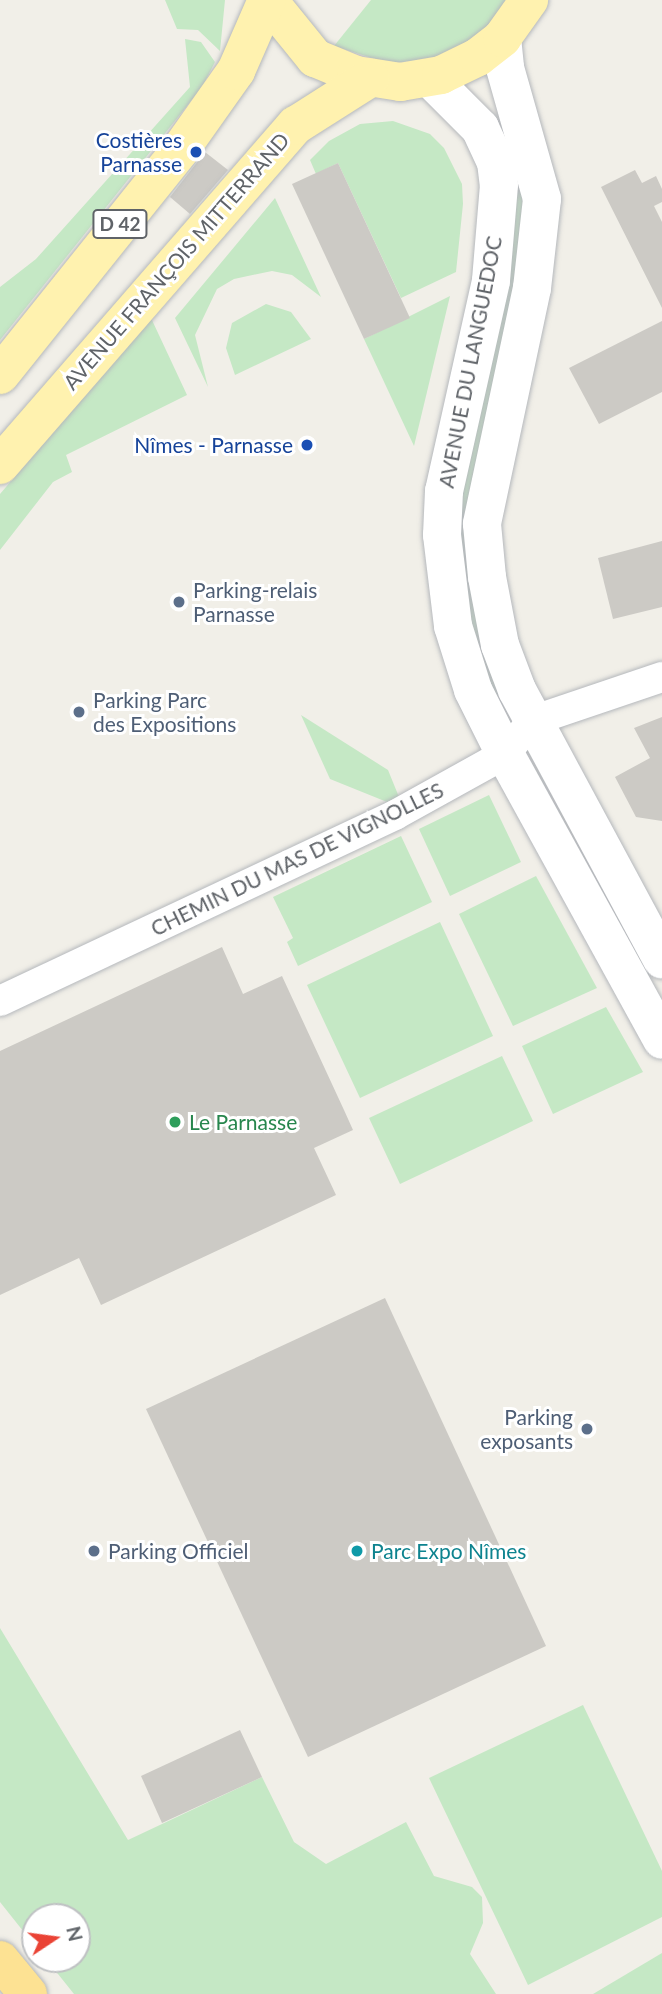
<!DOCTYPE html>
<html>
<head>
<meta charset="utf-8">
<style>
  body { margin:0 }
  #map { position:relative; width:662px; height:1994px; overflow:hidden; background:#f1efe8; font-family:Lato,sans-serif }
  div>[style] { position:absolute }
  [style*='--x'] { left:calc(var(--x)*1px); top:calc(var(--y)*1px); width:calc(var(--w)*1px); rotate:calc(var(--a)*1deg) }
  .green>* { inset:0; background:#c5e8c5 }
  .building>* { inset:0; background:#cccac5 }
  .roads { filter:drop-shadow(0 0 2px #b5b8bc) drop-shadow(0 0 2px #b5b8bc) }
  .street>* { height:30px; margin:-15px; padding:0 15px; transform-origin:15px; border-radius:15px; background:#fff }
  .secondary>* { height:38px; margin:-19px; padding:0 19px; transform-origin:19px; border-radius:19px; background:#fff }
  .primary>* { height:38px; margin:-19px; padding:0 19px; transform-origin:19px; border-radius:19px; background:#fff2af }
  .highway>* { height:38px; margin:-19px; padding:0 19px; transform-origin:19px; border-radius:19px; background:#fde293 }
  .dots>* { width:19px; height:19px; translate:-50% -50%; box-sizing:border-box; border:4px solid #fff; border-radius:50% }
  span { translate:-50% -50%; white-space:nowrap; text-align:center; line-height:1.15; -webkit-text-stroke:6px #fff; paint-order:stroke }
  .shield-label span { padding:2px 5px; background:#fff; border:2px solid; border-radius:5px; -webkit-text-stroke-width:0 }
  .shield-label { font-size:19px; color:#5f6368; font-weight:700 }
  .transit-label { font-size:21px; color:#164399 }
  .right { translate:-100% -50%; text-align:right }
  .street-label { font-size:21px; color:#5f6368 }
  .service-label { font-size:21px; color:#4e5e75 }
  .left { translate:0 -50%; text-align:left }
  .leisure-label { font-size:21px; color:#27864d }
  .culture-label { font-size:21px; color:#0d838f }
  .north { position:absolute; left:21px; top:1903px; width:70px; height:70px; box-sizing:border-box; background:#fff; border:2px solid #bfc1c3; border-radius:50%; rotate:77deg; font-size:19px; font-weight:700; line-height:28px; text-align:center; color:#5f6368 }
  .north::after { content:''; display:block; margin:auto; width:24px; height:32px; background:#ea4335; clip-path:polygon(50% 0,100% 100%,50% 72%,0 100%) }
</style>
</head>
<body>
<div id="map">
  <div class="green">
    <div style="clip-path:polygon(165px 0,225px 0,220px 51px,198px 30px,177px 29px)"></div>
    <div style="clip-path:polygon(371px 0,507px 0,496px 18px,466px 45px,428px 60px,388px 63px,334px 46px)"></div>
    <div style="clip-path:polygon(185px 39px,201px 42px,215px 62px,202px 87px,0 340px,0 287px,36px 259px,190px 87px)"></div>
    <div style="clip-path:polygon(393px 121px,430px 134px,444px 148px,462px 184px,463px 204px,456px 272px,401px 298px,338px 163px,316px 174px,310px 160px,329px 141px,360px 124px)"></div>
    <div style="clip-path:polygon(512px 169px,529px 204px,476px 475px,505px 700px,497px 704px,477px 661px,455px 530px)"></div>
    <div style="clip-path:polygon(275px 198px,321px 297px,292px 275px,272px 271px,234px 279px,217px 289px,195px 335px,208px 387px,175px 318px)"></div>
    <div style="clip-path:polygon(450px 296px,414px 446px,364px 339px)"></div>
    <div style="clip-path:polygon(266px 304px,291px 312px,311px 339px,235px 375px,226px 348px,232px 323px)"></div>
    <div style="clip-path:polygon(151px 318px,187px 395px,66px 455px,72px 472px,53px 482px,0 550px,0 494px)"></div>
    <div style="clip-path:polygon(301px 715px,388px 770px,399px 797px,387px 802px,330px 779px)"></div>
    <div style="clip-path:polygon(489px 795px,521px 862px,450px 896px,419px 829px)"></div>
    <div style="clip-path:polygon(401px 836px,432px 902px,298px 966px,287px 942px,293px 938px,273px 897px)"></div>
    <div style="clip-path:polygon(536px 876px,597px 988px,513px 1026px,459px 914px)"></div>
    <div style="clip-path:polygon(440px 922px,493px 1036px,360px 1098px,307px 985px)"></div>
    <div style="clip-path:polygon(606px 1007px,643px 1072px,553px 1114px,522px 1046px)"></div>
    <div style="clip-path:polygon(502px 1056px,533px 1121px,400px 1184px,369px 1118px)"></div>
    <div style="clip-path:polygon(0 1628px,128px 1840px,262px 1777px,294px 1842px,326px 1864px,406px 1822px,434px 1876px,472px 1887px,482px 1897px,483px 1923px,470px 1954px,496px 1994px,74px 1994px,46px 1959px,77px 1959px,77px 1917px,35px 1917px,35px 1946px,0 1902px)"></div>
    <div style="clip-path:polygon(583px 1705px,662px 1871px,662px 1917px,528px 1985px,429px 1778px)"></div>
    <div style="clip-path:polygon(662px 1953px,662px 1994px,593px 1994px)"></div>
  </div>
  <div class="building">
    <div style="clip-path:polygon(205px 152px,228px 170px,190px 214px,170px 197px)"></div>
    <div style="clip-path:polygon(338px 163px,410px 318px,364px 339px,292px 184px)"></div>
    <div style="clip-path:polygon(635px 170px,642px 183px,656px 176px,662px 189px,662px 202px,654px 206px,662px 222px,662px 308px,601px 187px)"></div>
    <div style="clip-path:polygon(662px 321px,662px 392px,599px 424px,569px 368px)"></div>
    <div style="clip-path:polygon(662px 541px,662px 607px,613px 619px,598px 558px)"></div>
    <div style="clip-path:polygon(662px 717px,662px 821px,636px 817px,615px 777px,650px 758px,634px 728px)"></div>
    <div style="clip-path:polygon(222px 947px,243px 994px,282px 976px,344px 1110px,353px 1130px,314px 1148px,336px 1195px,101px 1305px,79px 1258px,0 1295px,0 1051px)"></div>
    <div style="clip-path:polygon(385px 1298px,546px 1646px,308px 1757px,146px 1409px)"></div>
    <div style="clip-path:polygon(240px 1730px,262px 1777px,162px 1823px,141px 1776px)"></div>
  </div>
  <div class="roads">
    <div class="street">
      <div style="--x:0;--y:1001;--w:437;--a:-25.2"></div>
      <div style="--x:395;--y:815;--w:126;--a:-29"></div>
      <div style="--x:505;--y:754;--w:43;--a:-50.7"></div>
      <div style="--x:532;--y:721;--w:137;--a:-18.7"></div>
    </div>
    <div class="secondary">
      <div style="--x:502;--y:38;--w:30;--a:84"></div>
      <div style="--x:505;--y:68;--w:136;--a:74.2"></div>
      <div style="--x:542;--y:199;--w:90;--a:96.4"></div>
      <div style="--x:532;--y:288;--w:241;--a:102"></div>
      <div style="--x:482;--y:524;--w:53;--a:84.6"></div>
      <div style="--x:487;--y:577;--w:69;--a:79.2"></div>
      <div style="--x:500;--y:645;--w:48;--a:69.3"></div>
      <div style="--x:517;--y:690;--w:306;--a:61.7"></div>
      <div style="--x:430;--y:78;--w:71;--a:45"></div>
      <div style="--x:480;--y:128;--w:38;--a:65"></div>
      <div style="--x:496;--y:162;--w:23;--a:83"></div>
      <div style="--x:499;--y:185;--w:96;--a:94.8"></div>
      <div style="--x:491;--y:281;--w:215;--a:102.6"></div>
      <div style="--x:444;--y:491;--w:44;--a:92.6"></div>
      <div style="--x:442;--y:535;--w:92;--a:83.1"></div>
      <div style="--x:453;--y:626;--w:67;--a:72.6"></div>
      <div style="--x:473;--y:690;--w:72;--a:63.4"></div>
      <div style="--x:505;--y:754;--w:326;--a:61.2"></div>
    </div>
    <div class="primary">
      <div style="--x:268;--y:0;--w:75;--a:51"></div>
      <div style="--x:315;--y:58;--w:44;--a:22.5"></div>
      <div style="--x:356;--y:75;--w:45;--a:9"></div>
      <div style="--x:400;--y:82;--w:42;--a:-9.7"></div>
      <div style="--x:441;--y:75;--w:41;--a:-25.9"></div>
      <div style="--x:478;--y:57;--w:31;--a:-38"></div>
      <div style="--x:502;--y:38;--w:47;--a:-54.6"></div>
      <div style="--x:0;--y:375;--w:288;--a:-51.3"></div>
      <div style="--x:180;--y:150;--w:97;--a:-54.7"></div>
      <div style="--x:236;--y:71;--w:77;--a:-66.4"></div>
      <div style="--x:0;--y:465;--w:451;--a:-49"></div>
      <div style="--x:296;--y:125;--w:88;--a:-32.4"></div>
    </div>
    <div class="highway">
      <div style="--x:0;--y:1960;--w:44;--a:50.5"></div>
    </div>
  </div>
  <div class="dots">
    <div style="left:196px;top:152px;background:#1a4fb4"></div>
    <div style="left:307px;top:445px;background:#1a4fb4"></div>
    <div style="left:179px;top:602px;background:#5c6f8a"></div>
    <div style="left:79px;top:712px;background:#5c6f8a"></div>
    <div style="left:175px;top:1122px;background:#2e9e5b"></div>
    <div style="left:587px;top:1429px;background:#5c6f8a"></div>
    <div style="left:94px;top:1551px;background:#5c6f8a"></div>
    <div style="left:357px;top:1551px;background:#0f9aa8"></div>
  </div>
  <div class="shield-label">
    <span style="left:120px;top:224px">D 42</span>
  </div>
  <div class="transit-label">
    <span class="right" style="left:182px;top:152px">Costières<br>Parnasse</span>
    <span class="right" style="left:293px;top:445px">Nîmes - Parnasse</span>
  </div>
  <div class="street-label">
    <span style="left:176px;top:261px;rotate:-49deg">AVENUE FRANÇOIS MITTERRAND</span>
    <span style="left:470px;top:362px;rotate:-79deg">AVENUE DU LANGUEDOC</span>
    <span style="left:297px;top:859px;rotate:-26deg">CHEMIN DU MAS DE VIGNOLLES</span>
  </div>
  <div class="service-label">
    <span class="left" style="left:193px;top:602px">Parking-relais<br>Parnasse</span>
    <span class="left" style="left:93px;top:712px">Parking Parc<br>des Expositions</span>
    <span class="right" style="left:573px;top:1429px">Parking<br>exposants</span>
    <span class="left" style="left:108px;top:1551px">Parking Officiel</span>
  </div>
  <div class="leisure-label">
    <span class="left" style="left:189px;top:1122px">Le Parnasse</span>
  </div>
  <div class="culture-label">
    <span class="left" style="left:371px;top:1551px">Parc Expo Nîmes</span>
  </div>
  <div class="north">N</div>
</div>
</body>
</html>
